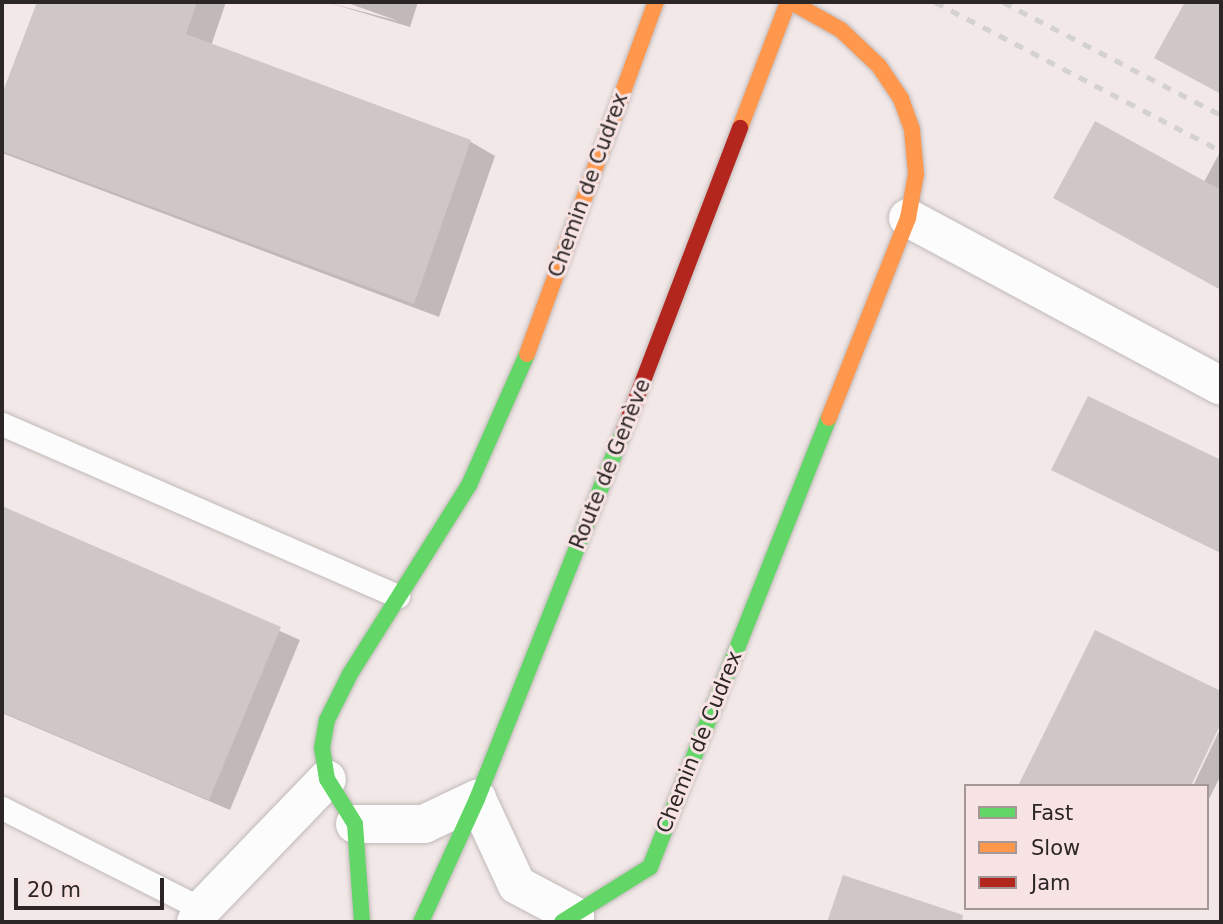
<!DOCTYPE html>
<html>
<head>
<meta charset="utf-8">
<style>
  body { margin:0 }
  #map { position:relative; width:1223px; height:924px; overflow:hidden; background:#f2e8e8; font-family:"DejaVu Sans",sans-serif }
  div>[style] { position:absolute }
  [style*='--x'] { left:calc(var(--x)*1px); top:calc(var(--y)*1px); width:calc(var(--w)*1px); rotate:calc(var(--a)*1deg) }
  .shadow>* { inset:0; background:#0003 }
  .building>* { inset:0; background:#cfc7c7 }
  .roads { filter:drop-shadow(0 0 2px #c1b9b9) drop-shadow(0 0 2px #c1b9b9) }
  .lane>* { height:23px; margin:-11.5px; padding:0 11.5px; transform-origin:11.5px; border-radius:11.5px; background:#fdfcfc }
  .street>* { height:38px; margin:-19px; padding:0 19px; transform-origin:19px; border-radius:19px; background:#fdfcfc }
  .fast>* { height:16px; margin:-8px; padding:0 8px; transform-origin:8px; border-radius:8px; background:#63d668 }
  .slow>* { height:16px; margin:-8px; padding:0 8px; transform-origin:8px; border-radius:8px; background:#ff974d }
  .jam>* { height:16px; margin:-8px; padding:0 8px; transform-origin:8px; border-radius:8px; background:#b3261e }
  .rail>* { height:5px; margin-top:-2.5px; transform-origin:0; background:repeating-linear-gradient(90deg,#d4d1d1 0 9px,transparent 0 18px) }
  span { translate:-50% -50%; white-space:nowrap; text-align:center; line-height:1.15; -webkit-text-stroke:6px #f7e3e3; paint-order:stroke }
  .street-label { font-size:21px; color:#2d2626 }
  .frame { position:absolute; inset:0; border:4px solid #2d2626; pointer-events:none }
  .legend { position:absolute; left:964px; top:784px; width:245px; height:126px; box-sizing:border-box; background:#f7e3e3; border:2px solid #a69797; margin:0; padding:9px 12px; list-style:none; font-size:21px; color:#2d2626 }
  .legend li { display:flex; align-items:center; gap:14px; height:35px }
  .legend b { width:35px; border:2px solid #a69797 }
  .scale { position:absolute; left:14px; top:878px; width:150px; height:32px; box-sizing:border-box; border:4px solid #2d2626; border-top:0; padding-left:9px; font-size:21px; line-height:24px; white-space:nowrap; color:#2d2626; -webkit-text-stroke:5px #f7e3e3; paint-order:stroke }
</style>
</head>
<body>
<div id="map">
  <div class="shadow">
    <div style="clip-path:polygon(39px 2px,226px 2px,211px 46px,471px 142px,495px 156px,439px 317px,2px 153px,2px 99px)"></div>
    <div style="clip-path:polygon(326px 2px,398px 21px,345px 2px,418px 2px,410px 27px)"></div>
    <div style="clip-path:polygon(1187px 2px,1221px 2px,1221px 93px,1157px 57px)"></div>
    <div style="clip-path:polygon(1221px 150px,1221px 289px,1079px 211px,1204px 182px)"></div>
    <div style="clip-path:polygon(1088px 398px,1221px 462px,1221px 553px,1053px 470px)"></div>
    <div style="clip-path:polygon(2px 508px,300px 640px,230px 810px,2px 713px)"></div>
    <div style="clip-path:polygon(1221px 727px,1221px 775px,1207px 803px,1207px 786px,1193px 786px)"></div>
    <div style="clip-path:polygon(844px 877px,944px 915px,942px 922px,829px 922px)"></div>
  </div>
  <div class="building">
    <div style="clip-path:polygon(37px 2px,197px 2px,186px 34px,471px 140px,414px 304px,2px 151px,2px 94px)"></div>
    <div style="clip-path:polygon(1185px 2px,1221px 2px,1221px 94px,1154px 58px)"></div>
    <div style="clip-path:polygon(1095px 121px,1221px 190px,1221px 290px,1053px 198px)"></div>
    <div style="clip-path:polygon(1088px 396px,1221px 460px,1221px 553px,1051px 470px)"></div>
    <div style="clip-path:polygon(2px 506px,281px 627px,209px 800px,2px 712px)"></div>
    <div style="clip-path:polygon(1095px 630px,1221px 691px,1221px 723px,1191px 786px,1018px 786px)"></div>
    <div style="clip-path:polygon(843px 875px,963px 915px,962px 922px,827px 922px)"></div>
  </div>
  <div class="roads">
    <div class="lane">
      <div style="--x:2;--y:424;--w:432;--a:23.5"></div>
      <div style="--x:2;--y:808;--w:224;--a:26.8"></div>
    </div>
    <div class="street">
      <div style="--x:908;--y:218;--w:355;--a:28.2"></div>
      <div style="--x:355;--y:824;--w:69;--a:0"></div>
      <div style="--x:424;--y:824;--w:59;--a:-25.3"></div>
      <div style="--x:477;--y:799;--w:95;--a:65.1"></div>
      <div style="--x:517;--y:885;--w:66;--a:28.1"></div>
      <div style="--x:196;--y:922;--w:14;--a:-65"></div>
      <div style="--x:202;--y:909;--w:180;--a:-46.1"></div>
    </div>
    <div class="fast">
      <div style="--x:362;--y:922;--w:98;--a:-94.1"></div>
      <div style="--x:355;--y:824;--w:53;--a:-121.9"></div>
      <div style="--x:327;--y:779;--w:31;--a:-99"></div>
      <div style="--x:322;--y:748;--w:28;--a:-80"></div>
      <div style="--x:327;--y:720;--w:51;--a:-63.4"></div>
      <div style="--x:350;--y:674;--w:223;--a:-57.8"></div>
      <div style="--x:469;--y:485;--w:143;--a:-66.1"></div>
      <div style="--x:421;--y:922;--w:135;--a:-65.5"></div>
      <div style="--x:477;--y:799;--w:394;--a:-68.3"></div>
      <div style="--x:562;--y:922;--w:104;--a:-32"></div>
      <div style="--x:650;--y:867;--w:483;--a:-68.3"></div>
    </div>
    <div class="slow">
      <div style="--x:791;--y:2;--w:57;--a:29.2"></div>
      <div style="--x:841;--y:30;--w:52;--a:43.5"></div>
      <div style="--x:879;--y:66;--w:40;--a:56"></div>
      <div style="--x:901;--y:99;--w:33;--a:70"></div>
      <div style="--x:912;--y:130;--w:44;--a:84.8"></div>
      <div style="--x:916;--y:174;--w:45;--a:100.3"></div>
      <div style="--x:908;--y:218;--w:215;--a:111.6"></div>
      <div style="--x:740;--y:128;--w:135;--a:-69.1"></div>
      <div style="--x:527;--y:354;--w:375;--a:-69.9"></div>
    </div>
    <div class="jam">
      <div style="--x:623;--y:433;--w:327;--a:-69"></div>
    </div>
  </div>
  <div class="rail">
    <div style="--x:935;--y:2;--w:320;--a:27.5"></div>
    <div style="--x:1003;--y:2;--w:246;--a:27.4"></div>
  </div>
  <div class="street-label">
    <span style="left:588px;top:185px;rotate:-70deg">Chemin de Cudrex</span>
    <span style="left:610px;top:464px;rotate:-68deg">Route de Genève</span>
    <span style="left:699px;top:742px;rotate:-68deg">Chemin de Cudrex</span>
  </div>
  <div class="frame"></div>
  <ul class="legend">
  <li><b style="height:9px;background:#63d668"></b>Fast</li>
  <li><b style="height:9px;background:#ff974d"></b>Slow</li>
  <li><b style="height:9px;background:#b3261e"></b>Jam</li>
  </ul>
  <div class="scale">20 m</div>
</div>
</body>
</html>
